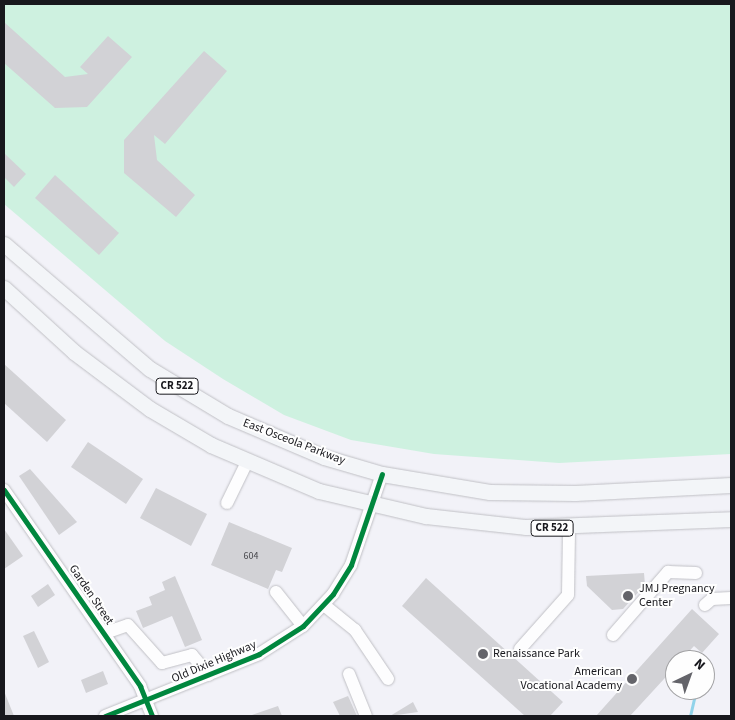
<!DOCTYPE html>
<html>
<head>
<meta charset="utf-8">
<style>
  body { margin:0 }
  #map { position:relative; width:735px; height:720px; overflow:hidden; background:#f2f2f8; font-family:"Source Sans 3",sans-serif }
  div>[style] { position:absolute }
  [style*='--x'] { left:calc(var(--x)*1px); top:calc(var(--y)*1px); width:calc(var(--w)*1px); rotate:calc(var(--a)*1deg) }
  .green>* { inset:0; background:#cef1e0 }
  .stream>* { height:3px; margin:-1.5px; padding:0 1.5px; transform-origin:1.5px; border-radius:1.5px; background:#91d3ea }
  .building>* { inset:0; background:#d2d2d6 }
  .roads { filter:drop-shadow(0 0 1px #c0c0c5) drop-shadow(0 0 1px #c0c0c5) }
  .minor>* { height:12px; margin:-6px; padding:0 6px; transform-origin:6px; border-radius:6px; background:#fdfdfe }
  .major>* { height:15px; margin:-7.5px; padding:0 7.5px; transform-origin:7.5px; border-radius:7.5px; background:#f3f5f8 }
  .cycleway>* { height:5px; margin:-2.5px; padding:0 2.5px; transform-origin:2.5px; border-radius:2.5px; background:#00873e }
  .dots>* { width:14px; height:14px; translate:-50% -50%; box-sizing:border-box; border:2px solid #fefefe; border-radius:50% }
  span { translate:-50% -50%; white-space:nowrap; text-align:center; line-height:1.15; -webkit-text-stroke:4px #fefefe; paint-order:stroke }
  .number-label { font-size:10px; color:#46464b }
  .number-label span { -webkit-text-stroke-width:0 }
  .shield-label span { padding:1px 4px; background:#fefefe; border:1px solid; border-radius:4px; -webkit-text-stroke-width:0 }
  .shield-label { font-size:11px; color:#18181d; font-weight:700 }
  .street-label { font-size:12px; color:#18181d }
  .poi-label { font-size:12px; color:#18181d }
  .left { translate:0 -50%; text-align:left }
  .right { translate:-100% -50%; text-align:right }
  .frame { position:absolute; inset:0; border:5px solid #18181d; pointer-events:none }
  .north { position:absolute; left:665px; top:650px; width:50px; height:50px; box-sizing:border-box; background:#fefefe; border:1px solid #a2a2a4; border-radius:50%; rotate:42deg; font-size:14px; font-weight:700; line-height:20px; text-align:center; color:#18181d }
  .north::after { content:''; display:block; margin:auto; width:18px; height:22px; background:#64646a; clip-path:polygon(50% 0,100% 100%,50% 72%,0 100%) }
</style>
</head>
<body>
<div id="map">
  <div class="green">
    <div style="clip-path:polygon(4px 4px,731px 4px,731px 454px,559px 463px,434px 454px,351px 440px,284px 415px,223px 379px,165px 341px,4px 204px)"></div>
  </div>
  <div class="stream">
    <div style="--x:690;--y:716;--w:23;--a:-77"></div>
  </div>
  <div class="building">
    <div style="clip-path:polygon(4px 22px,65px 77px,88px 74px,80px 67px,108px 36px,132px 57px,87px 107px,55px 108px,4px 63px)"></div>
    <div style="clip-path:polygon(204px 51px,227px 71px,165px 144px,154px 135px,157px 160px,195px 195px,176px 217px,124px 173px,124px 140px)"></div>
    <div style="clip-path:polygon(4px 153px,26px 174px,14px 187px,4px 177px)"></div>
    <div style="clip-path:polygon(55px 175px,119px 233px,99px 255px,35px 198px)"></div>
    <div style="clip-path:polygon(4px 364px,66px 420px,47px 442px,4px 403px)"></div>
    <div style="clip-path:polygon(88px 442px,143px 479px,126px 504px,71px 467px)"></div>
    <div style="clip-path:polygon(30px 469px,77px 522px,59px 535px,19px 476px)"></div>
    <div style="clip-path:polygon(156px 488px,207px 514px,191px 546px,140px 518px)"></div>
    <div style="clip-path:polygon(229px 522px,292px 548px,282px 572px,276px 570px,268px 589px,211px 565px)"></div>
    <div style="clip-path:polygon(4px 529px,23px 556px,4px 569px)"></div>
    <div style="clip-path:polygon(644px 573px,645px 585px,623px 609px,612px 610px,587px 586px,586px 576px)"></div>
    <div style="clip-path:polygon(175px 576px,202px 640px,185px 647px,172px 616px,143px 628px,136px 611px,152px 605px,149px 597px,165px 590px,162px 582px)"></div>
    <div style="clip-path:polygon(426px 578px,563px 702px,550px 716px,525px 716px,402px 606px)"></div>
    <div style="clip-path:polygon(48px 584px,55px 595px,38px 607px,31px 596px)"></div>
    <div style="clip-path:polygon(692px 609px,719px 634px,702px 653px,694px 646px,681px 660px,675px 660px,675px 667px,630px 716px,596px 716px)"></div>
    <div style="clip-path:polygon(34px 631px,49px 662px,38px 668px,23px 636px)"></div>
    <div style="clip-path:polygon(103px 671px,108px 684px,86px 693px,81px 680px)"></div>
    <div style="clip-path:polygon(4px 691px,14px 716px,4px 716px)"></div>
    <div style="clip-path:polygon(348px 696px,357px 716px,340px 716px,333px 702px)"></div>
    <div style="clip-path:polygon(413px 702px,418px 712px,390px 716px)"></div>
    <div style="clip-path:polygon(278px 706px,282px 716px,252px 716px,252px 715px)"></div>
  </div>
  <div class="roads">
    <div class="minor">
      <div style="--x:4;--y:490;--w:239;--a:55.2"></div>
      <div style="--x:140;--y:686;--w:32;--a:68"></div>
      <div style="--x:227;--y:503;--w:46;--a:-64"></div>
      <div style="--x:276;--y:592;--w:43;--a:51.5"></div>
      <div style="--x:324;--y:605;--w:40;--a:39"></div>
      <div style="--x:355;--y:630;--w:59;--a:56"></div>
      <div style="--x:705;--y:605;--w:9;--a:-41"></div>
      <div style="--x:712;--y:599;--w:19;--a:-3"></div>
      <div style="--x:105;--y:633;--w:24;--a:-19"></div>
      <div style="--x:128;--y:625;--w:51;--a:48.2"></div>
      <div style="--x:162;--y:663;--w:31;--a:-15"></div>
      <div style="--x:192;--y:655;--w:26;--a:50"></div>
      <div style="--x:613;--y:635;--w:84;--a:-48.9"></div>
      <div style="--x:668;--y:572;--w:28;--a:2"></div>
      <div style="--x:520;--y:649;--w:72;--a:-48.4"></div>
      <div style="--x:568;--y:595;--w:67;--a:-89.1"></div>
      <div style="--x:349;--y:674;--w:45;--a:68"></div>
      <div style="--x:105;--y:716;--w:166;--a:-21.9"></div>
      <div style="--x:259;--y:654;--w:52;--a:-32.5"></div>
      <div style="--x:303;--y:626;--w:44;--a:-46.8"></div>
      <div style="--x:333;--y:594;--w:34;--a:-58"></div>
      <div style="--x:351;--y:565;--w:96;--a:-71.2"></div>
    </div>
    <div class="major">
      <div style="--x:4;--y:244;--w:192;--a:40.6"></div>
      <div style="--x:150;--y:369;--w:91;--a:31.1"></div>
      <div style="--x:228;--y:416;--w:104;--a:23.1"></div>
      <div style="--x:324;--y:457;--w:60;--a:16.3"></div>
      <div style="--x:382;--y:474;--w:109;--a:9.5"></div>
      <div style="--x:490;--y:492;--w:85;--a:0.7"></div>
      <div style="--x:575;--y:493;--w:156;--a:-2.9"></div>
      <div style="--x:4;--y:288;--w:95;--a:42.4"></div>
      <div style="--x:74;--y:352;--w:95;--a:36.9"></div>
      <div style="--x:150;--y:409;--w:71;--a:30.5"></div>
      <div style="--x:211;--y:445;--w:117;--a:23.1"></div>
      <div style="--x:319;--y:491;--w:110;--a:13.2"></div>
      <div style="--x:426;--y:516;--w:101;--a:6.3"></div>
      <div style="--x:526;--y:527;--w:205;--a:-2.2"></div>
    </div>
  </div>
  <div class="cycleway">
    <div style="--x:4;--y:490;--w:239;--a:55.2"></div>
    <div style="--x:140;--y:686;--w:32;--a:68"></div>
    <div style="--x:105;--y:716;--w:166;--a:-21.9"></div>
    <div style="--x:259;--y:654;--w:52;--a:-32.5"></div>
    <div style="--x:303;--y:626;--w:44;--a:-46.8"></div>
    <div style="--x:333;--y:594;--w:34;--a:-58"></div>
    <div style="--x:351;--y:565;--w:96;--a:-71.2"></div>
  </div>
  <div class="dots">
    <div style="left:628px;top:596px;background:#64646a"></div>
    <div style="left:483px;top:654px;background:#64646a"></div>
    <div style="left:632px;top:679px;background:#64646a"></div>
  </div>
  <div class="number-label">
    <span style="left:251px;top:557px">604</span>
  </div>
  <div class="shield-label">
    <span style="left:177px;top:386px">CR 522</span>
    <span style="left:552px;top:528px">CR 522</span>
  </div>
  <div class="street-label">
    <span style="left:294px;top:442px;rotate:21deg">East Osceola Parkway</span>
    <span style="left:91px;top:595px;rotate:56deg">Garden Street</span>
    <span style="left:214px;top:662px;rotate:-23deg">Old Dixie Highway</span>
  </div>
  <div class="poi-label">
    <span class="left" style="left:639px;top:596px">JMJ Pregnancy<br>Center</span>
    <span class="left" style="left:493px;top:654px">Renaissance Park</span>
    <span class="right" style="left:622px;top:679px">American<br>Vocational Academy</span>
  </div>
  <div class="frame"></div>
  <div class="north">N</div>
</div>
</body>
</html>
